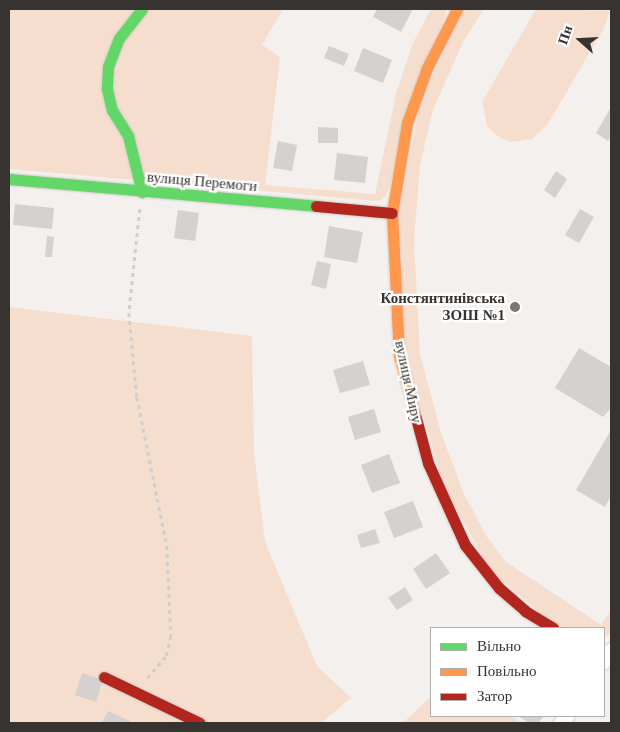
<!DOCTYPE html>
<html>
<head>
<meta charset="utf-8">
<style>
  body { margin:0 }
  #map { position:relative; width:620px; height:732px; overflow:hidden; background:#f4f0ed; font-family:Georgia,serif }
  div>[style] { position:absolute }
  [style*='--x'] { left:calc(var(--x)*1px); top:calc(var(--y)*1px); width:calc(var(--w)*1px); rotate:calc(var(--a)*1deg) }
  .green>* { inset:0; background:#f5decd }
  .building>* { inset:0; background:#d4d1ce }
  .path>* { height:2.5px; margin-top:-1.25px; transform-origin:0; background:repeating-linear-gradient(90deg,#d1cfce 0 4px,transparent 0 8px) }
  .roads { filter:drop-shadow(0 0 1px #cecbc9) drop-shadow(0 0 1px #cecbc9) }
  .street>* { height:15px; margin:-7.5px; padding:0 7.5px; transform-origin:7.5px; border-radius:7.5px; background:#fdfdfc }
  .fast>* { height:11px; margin:-5.5px; padding:0 5.5px; transform-origin:5.5px; border-radius:5.5px; background:#63d668 }
  .slow>* { height:11px; margin:-5.5px; padding:0 5.5px; transform-origin:5.5px; border-radius:5.5px; background:#ff974d }
  .jam>* { height:11px; margin:-5.5px; padding:0 5.5px; transform-origin:5.5px; border-radius:5.5px; background:#b3261e }
  .dots>* { width:14px; height:14px; translate:-50% -50%; box-sizing:border-box; border:2px solid #fff; border-radius:50% }
  span { translate:-50% -50%; white-space:nowrap; text-align:center; line-height:1.15; -webkit-text-stroke:4.5px #fff; paint-order:stroke }
  .street-label { font-size:15px; color:#363331 }
  .poi-label { font-size:15px; color:#363331; font-weight:700 }
  .right { translate:-100% -50%; text-align:right }
  .frame { position:absolute; inset:0; border:10px solid #363331; pointer-events:none }
  .legend { position:absolute; left:430px; top:627px; width:175px; height:90px; box-sizing:border-box; background:#fff; border:1px solid #afadad; margin:0; padding:6px 9px; list-style:none; font-size:15px; color:#363331 }
  .legend li { display:flex; align-items:center; gap:10px; height:25px }
  .legend b { width:25px; border:1px solid #afadad }
  .north { position:absolute; left:555px; top:15px; width:50px; height:50px; -webkit-text-stroke:4px #fff; paint-order:stroke; rotate:289deg; font-size:14px; font-weight:700; line-height:20px; text-align:center; color:#363331 }
  .north::after { content:''; display:block; margin:auto; width:18px; height:22px; background:#363331; clip-path:polygon(50% 0,100% 100%,50% 72%,0 100%) }
</style>
</head>
<body>
<div id="map">
  <div class="green">
    <div style="clip-path:polygon(9px 9px,283px 9px,262px 45px,280px 57px,265px 185px,375px 194px,396px 94px,413px 43px,431px 9px,447px 9px,387px 194px,382px 200px,376px 201px,9px 169px)"></div>
    <div style="clip-path:polygon(464px 9px,484px 9px,464px 40px,433px 110px,420px 165px,414px 241px,420px 354px,441px 433px,464px 494px,487px 537px,506px 562px,601px 625px,611px 610px,611px 633px,604px 637px,604px 628px,565px 628px,550px 621px,490px 570px,443px 484px,403px 344px,399px 211px,421px 99px)"></div>
    <div style="clip-path:polygon(536px 9px,610px 11px,604px 28px,548px 124px,532px 139px,511px 142px,500px 138px,487px 126px,482px 102px)"></div>
    <div style="clip-path:polygon(9px 307px,252px 336px,254px 453px,265px 542px,317px 666px,351px 698px,321px 723px,9px 723px)"></div>
    <div style="clip-path:polygon(431px 696px,431px 716px,511px 716px,522px 723px,404px 722px)"></div>
  </div>
  <div class="building">
    <div style="clip-path:polygon(377px 9px,408px 9px,412px 11px,401px 32px,373px 17px)"></div>
    <div style="clip-path:polygon(329px 46px,349px 54px,344px 66px,324px 58px)"></div>
    <div style="clip-path:polygon(363px 48px,392px 60px,383px 83px,354px 71px)"></div>
    <div style="clip-path:polygon(611px 107px,611px 136px,608px 141px,596px 133px)"></div>
    <div style="clip-path:polygon(318px 127px,338px 128px,338px 143px,318px 143px)"></div>
    <div style="clip-path:polygon(278px 141px,297px 145px,292px 171px,273px 168px)"></div>
    <div style="clip-path:polygon(337px 153px,368px 157px,365px 183px,334px 180px)"></div>
    <div style="clip-path:polygon(556px 171px,567px 179px,555px 198px,544px 190px)"></div>
    <div style="clip-path:polygon(15px 204px,54px 208px,52px 229px,13px 225px)"></div>
    <div style="clip-path:polygon(580px 209px,594px 217px,579px 243px,565px 235px)"></div>
    <div style="clip-path:polygon(178px 210px,199px 213px,195px 241px,174px 238px)"></div>
    <div style="clip-path:polygon(329px 226px,363px 232px,357px 263px,324px 257px)"></div>
    <div style="clip-path:polygon(47px 236px,54px 237px,52px 257px,45px 257px)"></div>
    <div style="clip-path:polygon(317px 261px,331px 264px,326px 289px,311px 285px)"></div>
    <div style="clip-path:polygon(579px 348px,611px 367px,611px 408px,603px 417px,555px 388px)"></div>
    <div style="clip-path:polygon(363px 361px,370px 385px,340px 393px,333px 370px)"></div>
    <div style="clip-path:polygon(374px 409px,381px 432px,355px 440px,348px 417px)"></div>
    <div style="clip-path:polygon(611px 430px,611px 496px,605px 507px,576px 490px)"></div>
    <div style="clip-path:polygon(389px 454px,400px 483px,372px 493px,361px 465px)"></div>
    <div style="clip-path:polygon(413px 501px,423px 527px,394px 538px,384px 512px)"></div>
    <div style="clip-path:polygon(375px 529px,380px 543px,361px 548px,357px 535px)"></div>
    <div style="clip-path:polygon(436px 553px,450px 573px,426px 589px,413px 569px)"></div>
    <div style="clip-path:polygon(405px 587px,413px 600px,397px 610px,388px 598px)"></div>
    <div style="clip-path:polygon(82px 673px,103px 680px,96px 702px,75px 695px)"></div>
    <div style="clip-path:polygon(108px 711px,130px 721px,130px 723px,102px 723px)"></div>
    <div style="clip-path:polygon(518px 716px,544px 716px,538px 723px,529px 723px)"></div>
  </div>
  <div class="path">
    <div style="--x:140;--y:209;--w:105;--a:96"></div>
    <div style="--x:129;--y:313;--w:84;--a:84.6"></div>
    <div style="--x:137;--y:397;--w:152;--a:78.6"></div>
    <div style="--x:167;--y:546;--w:90;--a:87.5"></div>
    <div style="--x:171;--y:636;--w:22;--a:103"></div>
    <div style="--x:166;--y:657;--w:29;--a:131"></div>
  </div>
  <div class="roads">
    <div class="street">
      <div style="--x:604;--y:661;--w:13;--a:-58"></div>
      <div style="--x:561;--y:723;--w:9;--a:-54"></div>
    </div>
    <div class="fast">
      <div style="--x:142;--y:9;--w:37;--a:128"></div>
      <div style="--x:119;--y:38;--w:31;--a:111"></div>
      <div style="--x:108;--y:67;--w:22;--a:93"></div>
      <div style="--x:107;--y:89;--w:22;--a:77"></div>
      <div style="--x:112;--y:110;--w:31;--a:58"></div>
      <div style="--x:128;--y:136;--w:58;--a:76"></div>
      <div style="--x:9;--y:179;--w:308;--a:5"></div>
    </div>
    <div class="slow">
      <div style="--x:416;--y:418;--w:65;--a:-105.1"></div>
      <div style="--x:399;--y:355;--w:142;--a:-92.8"></div>
      <div style="--x:392;--y:213;--w:91;--a:-80.5"></div>
      <div style="--x:407;--y:123;--w:59;--a:-70"></div>
      <div style="--x:427;--y:68;--w:66;--a:-63"></div>
    </div>
    <div class="jam">
      <div style="--x:316;--y:206;--w:76;--a:5.3"></div>
      <div style="--x:416;--y:418;--w:47;--a:75.1"></div>
      <div style="--x:428;--y:463;--w:90;--a:65.7"></div>
      <div style="--x:465;--y:545;--w:55;--a:51.7"></div>
      <div style="--x:499;--y:588;--w:35;--a:41"></div>
      <div style="--x:525;--y:611;--w:33;--a:31"></div>
      <div style="--x:104;--y:677;--w:106;--a:25.6"></div>
    </div>
  </div>
  <div class="dots">
    <div style="left:515px;top:307px;background:#787573"></div>
  </div>
  <div class="street-label">
    <span style="left:202px;top:182px;rotate:5deg">вулиця Перемоги</span>
    <span style="left:408px;top:382px;rotate:78deg">вулиця Миру</span>
  </div>
  <div class="poi-label">
    <span class="right" style="left:505px;top:307px">Констянтинівська<br>ЗОШ №1</span>
  </div>
  <div class="frame"></div>
  <ul class="legend">
  <li><b style="height:6px;background:#63d668"></b>Вільно</li>
  <li><b style="height:6px;background:#ff974d"></b>Повільно</li>
  <li><b style="height:6px;background:#b3261e"></b>Затор</li>
  </ul>
  <div class="north">Пн</div>
</div>
</body>
</html>
